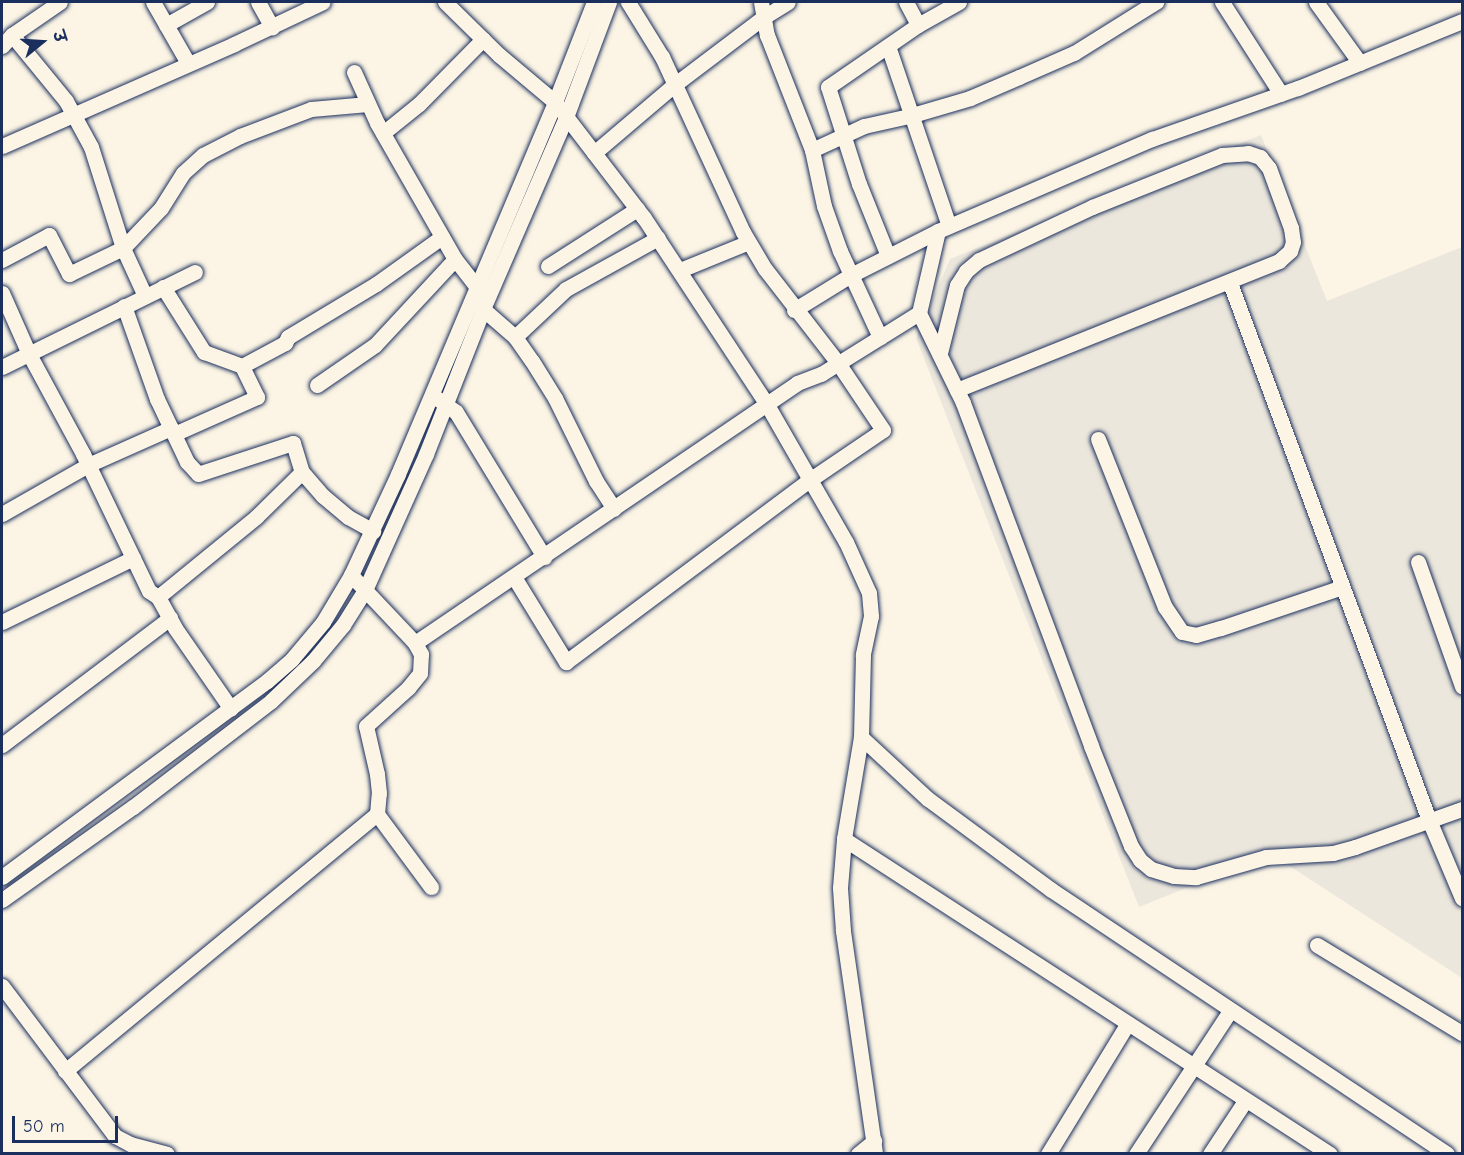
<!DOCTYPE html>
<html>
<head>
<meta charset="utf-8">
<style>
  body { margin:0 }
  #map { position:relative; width:1464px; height:1155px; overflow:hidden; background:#fcf5e5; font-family:"Comic Neue","Playpen Sans Deva",sans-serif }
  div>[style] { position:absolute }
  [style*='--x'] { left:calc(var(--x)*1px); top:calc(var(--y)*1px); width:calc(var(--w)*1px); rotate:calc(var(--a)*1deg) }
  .built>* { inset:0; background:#ece7dc }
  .roads { filter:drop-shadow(0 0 2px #1b2f5e) drop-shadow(0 0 2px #1b2f5e) }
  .minor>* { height:15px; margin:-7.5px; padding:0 7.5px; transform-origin:7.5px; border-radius:7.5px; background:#fcf5e5 }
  span { translate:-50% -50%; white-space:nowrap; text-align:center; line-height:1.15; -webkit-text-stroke:5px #fcf5e5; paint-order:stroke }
  .frame { position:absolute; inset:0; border:3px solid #1b2f5e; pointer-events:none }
  .north { position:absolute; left:12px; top:12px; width:60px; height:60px; -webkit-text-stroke:4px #fcf5e5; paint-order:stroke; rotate:72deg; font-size:16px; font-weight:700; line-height:24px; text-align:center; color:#1b2f5e }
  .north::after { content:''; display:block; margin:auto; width:21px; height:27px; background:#1b2f5e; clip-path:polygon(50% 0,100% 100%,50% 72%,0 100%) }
  .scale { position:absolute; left:12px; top:1116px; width:106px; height:27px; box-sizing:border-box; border:3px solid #1b2f5e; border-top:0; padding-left:8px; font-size:18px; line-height:21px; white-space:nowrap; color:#1b2f5e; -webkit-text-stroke:4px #fcf5e5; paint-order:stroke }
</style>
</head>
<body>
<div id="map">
  <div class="built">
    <div style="clip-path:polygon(1261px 135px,1327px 301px,1462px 247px,1462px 978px,1271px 854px,1139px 907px,916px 338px,950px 259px)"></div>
  </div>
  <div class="roads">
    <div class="minor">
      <div style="--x:153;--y:2;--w:70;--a:60.2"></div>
      <div style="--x:258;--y:2;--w:29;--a:61"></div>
      <div style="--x:445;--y:2;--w:76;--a:44.5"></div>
      <div style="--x:499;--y:55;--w:73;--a:40"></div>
      <div style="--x:555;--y:102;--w:146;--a:52.5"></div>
      <div style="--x:644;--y:218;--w:222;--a:56.6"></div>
      <div style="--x:766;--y:403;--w:160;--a:60.1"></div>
      <div style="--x:846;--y:542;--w:56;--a:65.7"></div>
      <div style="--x:869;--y:593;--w:23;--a:85"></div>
      <div style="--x:871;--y:616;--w:40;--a:102"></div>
      <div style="--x:863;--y:655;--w:82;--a:91.4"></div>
      <div style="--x:861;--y:737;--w:103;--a:99.5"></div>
      <div style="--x:844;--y:839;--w:49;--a:94.7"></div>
      <div style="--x:840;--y:888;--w:43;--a:86"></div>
      <div style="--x:843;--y:931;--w:225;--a:81.8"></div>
      <div style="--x:761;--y:2;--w:34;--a:80"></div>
      <div style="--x:767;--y:35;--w:123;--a:68.6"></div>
      <div style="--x:812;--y:150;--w:57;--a:77.9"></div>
      <div style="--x:824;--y:206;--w:48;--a:70.4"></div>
      <div style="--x:840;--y:251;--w:95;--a:65.1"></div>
      <div style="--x:906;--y:2;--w:26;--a:62"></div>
      <div style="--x:1222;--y:2;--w:109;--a:57.3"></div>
      <div style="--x:1316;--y:2;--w:75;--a:54.2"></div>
      <div style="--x:166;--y:25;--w:47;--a:-29.3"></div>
      <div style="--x:12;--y:35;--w:58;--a:-34.5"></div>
      <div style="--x:2;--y:46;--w:15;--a:-48"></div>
      <div style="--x:12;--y:35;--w:85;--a:50.7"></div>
      <div style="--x:66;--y:101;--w:52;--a:61.5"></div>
      <div style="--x:91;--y:147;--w:106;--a:72.4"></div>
      <div style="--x:123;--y:248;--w:53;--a:65.4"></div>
      <div style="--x:888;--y:46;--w:190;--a:71.3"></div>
      <div style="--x:354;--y:72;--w:56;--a:65.7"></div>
      <div style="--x:377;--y:123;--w:157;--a:60.2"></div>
      <div style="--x:455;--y:259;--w:34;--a:52"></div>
      <div style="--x:383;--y:133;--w:46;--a:-38.9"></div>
      <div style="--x:419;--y:104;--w:91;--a:-45.4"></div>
      <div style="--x:2;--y:146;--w:253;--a:-23.7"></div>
      <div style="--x:234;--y:44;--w:98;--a:-25.3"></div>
      <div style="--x:812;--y:150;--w:57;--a:-24.8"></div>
      <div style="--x:864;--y:126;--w:46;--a:-12.5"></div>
      <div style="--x:909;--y:116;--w:64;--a:-16.4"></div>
      <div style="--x:970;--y:98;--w:53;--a:-23.2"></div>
      <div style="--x:1019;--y:77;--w:60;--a:-23.6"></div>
      <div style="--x:1074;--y:53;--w:97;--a:-31.9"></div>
      <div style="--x:594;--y:153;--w:105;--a:-40.4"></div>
      <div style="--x:674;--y:85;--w:113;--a:-37.1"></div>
      <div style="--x:764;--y:17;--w:28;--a:-32"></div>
      <div style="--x:888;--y:256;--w:78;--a:-111.9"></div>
      <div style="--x:859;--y:184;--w:102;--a:-107.7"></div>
      <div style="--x:828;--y:87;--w:109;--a:-34.6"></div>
      <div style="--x:918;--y:25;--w:47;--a:-29.3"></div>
      <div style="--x:2;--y:260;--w:53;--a:-28"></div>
      <div style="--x:49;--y:235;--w:44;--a:62.9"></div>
      <div style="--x:69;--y:274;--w:60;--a:-25.7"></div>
      <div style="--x:123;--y:248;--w:55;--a:-46.5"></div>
      <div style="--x:161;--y:208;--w:41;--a:-57.8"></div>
      <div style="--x:183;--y:173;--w:27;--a:-42"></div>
      <div style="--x:203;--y:155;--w:42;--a:-27.2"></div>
      <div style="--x:240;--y:136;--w:76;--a:-20.8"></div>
      <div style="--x:311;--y:109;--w:57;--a:-5"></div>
      <div style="--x:548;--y:266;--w:106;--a:-32.6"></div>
      <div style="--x:680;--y:270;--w:74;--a:-22.1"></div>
      <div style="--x:1230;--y:283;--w:573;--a:69.67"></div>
      <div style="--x:1429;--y:820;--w:85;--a:67.1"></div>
      <div style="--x:163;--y:287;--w:77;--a:57.8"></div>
      <div style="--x:204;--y:352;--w:40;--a:20.2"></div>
      <div style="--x:2;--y:293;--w:67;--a:66.1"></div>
      <div style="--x:29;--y:354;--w:114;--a:61.6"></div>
      <div style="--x:83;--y:454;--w:152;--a:64.3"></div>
      <div style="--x:149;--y:591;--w:11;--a:34"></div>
      <div style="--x:158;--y:597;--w:127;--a:-39.2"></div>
      <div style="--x:256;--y:517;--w:64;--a:-44.4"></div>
      <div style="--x:476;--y:303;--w:52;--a:41.1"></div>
      <div style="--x:515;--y:337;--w:29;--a:55"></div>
      <div style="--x:532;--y:361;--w:44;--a:58.1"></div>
      <div style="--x:555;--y:398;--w:93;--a:63.7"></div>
      <div style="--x:596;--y:481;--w:33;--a:57"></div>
      <div style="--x:124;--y:306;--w:99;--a:70.5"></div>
      <div style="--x:157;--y:399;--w:70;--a:64.5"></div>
      <div style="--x:187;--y:462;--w:16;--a:47"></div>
      <div style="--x:198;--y:474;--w:100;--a:-18.1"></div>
      <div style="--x:293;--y:443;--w:30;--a:73"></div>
      <div style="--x:302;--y:472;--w:32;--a:49"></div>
      <div style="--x:323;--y:496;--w:33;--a:40"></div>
      <div style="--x:348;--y:517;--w:29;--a:29"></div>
      <div style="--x:794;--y:310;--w:67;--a:-31.6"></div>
      <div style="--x:851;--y:275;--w:97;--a:-26.8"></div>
      <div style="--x:919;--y:313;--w:100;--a:63.9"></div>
      <div style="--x:963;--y:403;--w:366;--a:69.5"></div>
      <div style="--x:1091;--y:746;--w:108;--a:68.2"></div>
      <div style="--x:1131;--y:846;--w:17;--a:57"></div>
      <div style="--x:1140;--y:860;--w:14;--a:39"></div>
      <div style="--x:1151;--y:869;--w:24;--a:17"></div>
      <div style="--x:1174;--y:876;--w:22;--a:3"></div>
      <div style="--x:1196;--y:877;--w:73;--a:-15.9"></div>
      <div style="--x:1266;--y:857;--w:67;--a:-3.4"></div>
      <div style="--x:1333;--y:853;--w:23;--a:-15"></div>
      <div style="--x:1355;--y:847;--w:114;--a:-19.6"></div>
      <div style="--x:515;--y:337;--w:70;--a:-43.3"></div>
      <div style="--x:566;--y:289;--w:105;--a:-29"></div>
      <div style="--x:940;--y:353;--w:70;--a:-76"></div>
      <div style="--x:957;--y:285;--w:17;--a:-57"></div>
      <div style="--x:966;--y:271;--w:17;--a:-40"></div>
      <div style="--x:979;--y:260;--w:125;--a:-25.1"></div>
      <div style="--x:1092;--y:207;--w:140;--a:-21.8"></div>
      <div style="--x:1222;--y:155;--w:26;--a:-4"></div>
      <div style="--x:1248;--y:153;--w:13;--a:18"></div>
      <div style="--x:1260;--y:157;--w:14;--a:51"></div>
      <div style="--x:1269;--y:168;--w:64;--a:69.9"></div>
      <div style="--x:1291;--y:228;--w:14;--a:82"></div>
      <div style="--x:1293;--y:242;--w:9;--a:108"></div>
      <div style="--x:1290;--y:251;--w:15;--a:138"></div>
      <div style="--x:1279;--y:261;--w:347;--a:158.2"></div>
      <div style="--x:2;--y:367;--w:215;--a:-26.2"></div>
      <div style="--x:317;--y:385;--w:70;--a:-34.6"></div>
      <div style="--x:375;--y:345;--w:117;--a:-47.1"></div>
      <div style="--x:438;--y:399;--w:22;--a:36"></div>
      <div style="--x:456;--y:412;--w:170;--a:58.7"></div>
      <div style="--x:174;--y:434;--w:91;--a:-24"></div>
      <div style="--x:257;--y:397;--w:34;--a:-116"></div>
      <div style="--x:242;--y:366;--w:49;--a:-28.1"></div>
      <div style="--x:285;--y:343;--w:7;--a:-63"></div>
      <div style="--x:288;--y:337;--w:103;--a:-31.1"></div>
      <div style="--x:376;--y:284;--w:81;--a:-35.5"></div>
      <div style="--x:1098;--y:439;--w:181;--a:68.3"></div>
      <div style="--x:1165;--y:607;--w:30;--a:56"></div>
      <div style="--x:1182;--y:632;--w:14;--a:12"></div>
      <div style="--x:1196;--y:635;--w:26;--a:-16"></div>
      <div style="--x:1221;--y:628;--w:128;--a:-18.7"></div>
      <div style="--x:2;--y:514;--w:99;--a:-29.7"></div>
      <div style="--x:88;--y:465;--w:91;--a:-24"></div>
      <div style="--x:1418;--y:562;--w:132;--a:70.5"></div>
      <div style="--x:351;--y:575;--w:93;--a:46.7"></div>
      <div style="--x:415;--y:643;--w:462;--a:-34.2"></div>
      <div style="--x:797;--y:383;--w:26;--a:-21"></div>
      <div style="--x:821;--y:374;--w:115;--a:-31.9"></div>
      <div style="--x:919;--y:313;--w:84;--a:-77"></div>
      <div style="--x:938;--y:231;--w:233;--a:-23.3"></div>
      <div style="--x:1152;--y:139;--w:155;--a:-19.3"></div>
      <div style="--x:1298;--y:88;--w:177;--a:-22.2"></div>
      <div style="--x:514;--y:577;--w:100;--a:58.5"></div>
      <div style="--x:566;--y:662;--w:306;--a:-36.8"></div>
      <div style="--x:811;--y:479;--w:87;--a:-34.2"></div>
      <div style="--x:883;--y:430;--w:81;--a:-123.9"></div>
      <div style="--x:838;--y:363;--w:119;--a:-127.8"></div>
      <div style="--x:765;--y:269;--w:43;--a:-120.7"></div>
      <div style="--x:743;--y:232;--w:193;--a:-114.8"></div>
      <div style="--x:662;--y:57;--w:65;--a:-121.7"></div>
      <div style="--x:158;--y:597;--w:35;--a:61"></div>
      <div style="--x:175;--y:628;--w:98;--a:55.3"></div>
      <div style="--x:2;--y:622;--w:146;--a:-26"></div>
      <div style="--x:861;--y:737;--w:91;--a:42.8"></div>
      <div style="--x:928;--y:799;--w:152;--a:36.4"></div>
      <div style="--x:1050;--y:889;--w:477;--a:33.7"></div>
      <div style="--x:2;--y:745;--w:211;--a:-37.1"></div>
      <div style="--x:377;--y:814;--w:91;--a:53.5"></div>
      <div style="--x:844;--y:839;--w:579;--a:32.95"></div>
      <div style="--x:2;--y:877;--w:330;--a:-36.5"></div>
      <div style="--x:267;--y:681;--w:33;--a:-41"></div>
      <div style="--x:292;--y:659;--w:48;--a:-50"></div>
      <div style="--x:323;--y:622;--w:55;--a:-59.2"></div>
      <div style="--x:351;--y:575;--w:111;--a:-65"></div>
      <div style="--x:398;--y:474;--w:404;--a:-67.1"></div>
      <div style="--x:555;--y:102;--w:107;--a:-68.7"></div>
      <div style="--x:2;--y:900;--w:161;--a:-35.4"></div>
      <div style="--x:133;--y:807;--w:174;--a:-37.5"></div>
      <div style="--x:271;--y:701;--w:58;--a:-43.6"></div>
      <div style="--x:313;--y:661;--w:47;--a:-50.2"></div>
      <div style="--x:343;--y:625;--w:41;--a:-57.8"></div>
      <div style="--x:365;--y:590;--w:149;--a:-65.8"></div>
      <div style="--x:426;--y:454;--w:156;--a:-68.5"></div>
      <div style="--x:483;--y:309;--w:209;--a:-66.6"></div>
      <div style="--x:566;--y:117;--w:123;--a:-69.5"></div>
      <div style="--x:1317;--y:945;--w:170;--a:31.3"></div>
      <div style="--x:2;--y:986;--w:188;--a:53"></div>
      <div style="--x:115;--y:1136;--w:17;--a:28"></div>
      <div style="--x:130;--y:1144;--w:38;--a:15"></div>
      <div style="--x:65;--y:1071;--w:404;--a:-39.5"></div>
      <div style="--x:377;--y:814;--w:21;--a:-85"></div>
      <div style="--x:379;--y:793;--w:19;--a:-96"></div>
      <div style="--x:377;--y:774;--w:49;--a:-102.9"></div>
      <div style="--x:366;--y:726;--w:57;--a:-42.1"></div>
      <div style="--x:408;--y:688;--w:19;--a:-51"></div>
      <div style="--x:420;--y:673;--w:19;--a:-87"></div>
      <div style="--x:421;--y:654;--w:13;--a:-119"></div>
      <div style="--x:858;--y:1154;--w:21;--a:-39"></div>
      <div style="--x:1048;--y:1154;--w:153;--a:-58.6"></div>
      <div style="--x:1136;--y:1154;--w:171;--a:-56.7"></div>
      <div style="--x:1210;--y:1154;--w:64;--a:-56.6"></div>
    </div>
  </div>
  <div class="frame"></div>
  <div class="north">उ</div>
  <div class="scale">50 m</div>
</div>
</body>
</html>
